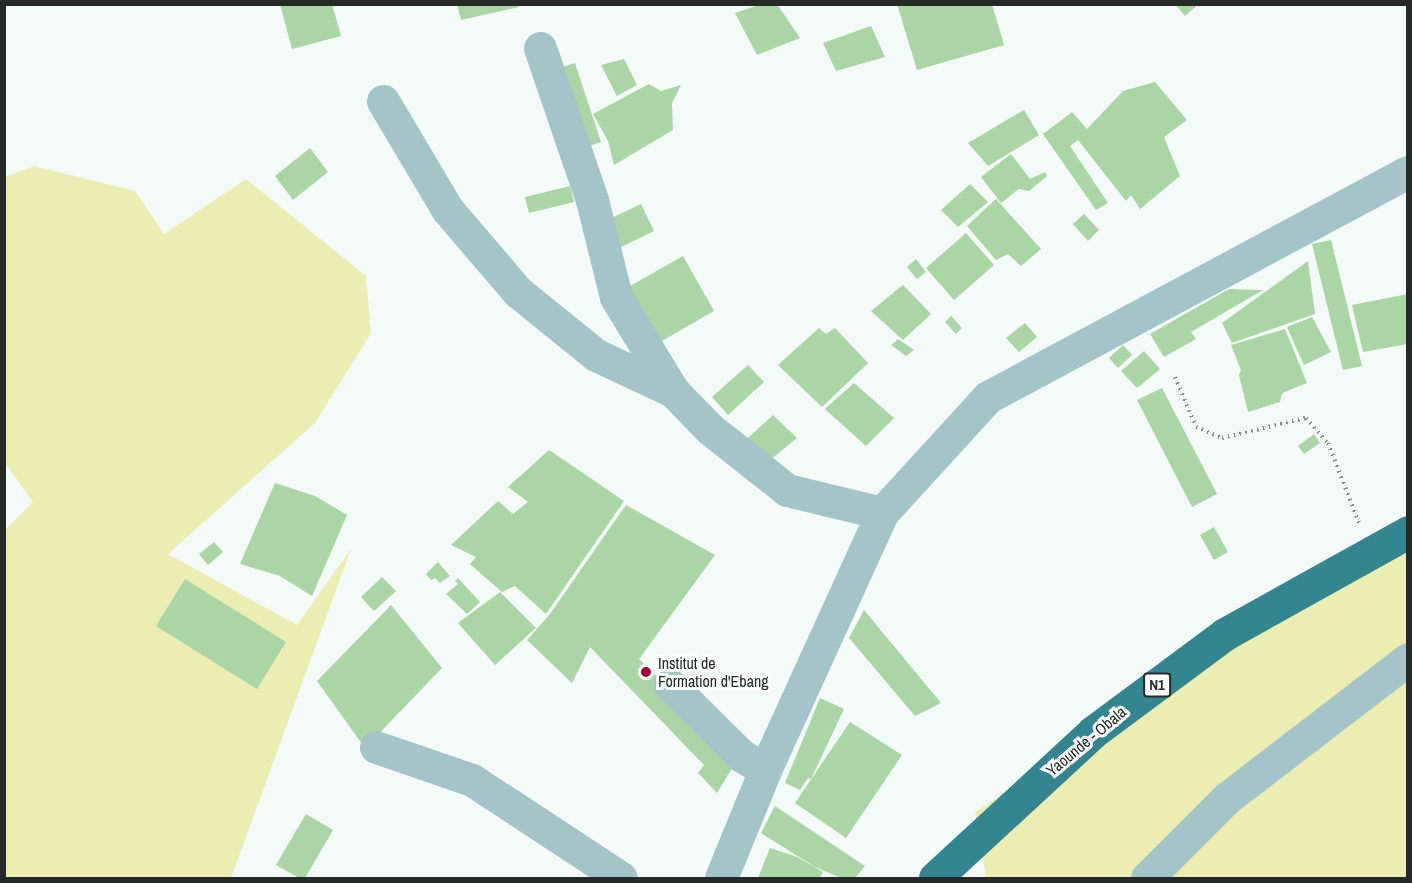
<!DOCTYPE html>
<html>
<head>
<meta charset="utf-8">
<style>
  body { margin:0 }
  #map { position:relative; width:1412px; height:883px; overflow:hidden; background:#f4faf8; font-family:"Archivo Narrow",sans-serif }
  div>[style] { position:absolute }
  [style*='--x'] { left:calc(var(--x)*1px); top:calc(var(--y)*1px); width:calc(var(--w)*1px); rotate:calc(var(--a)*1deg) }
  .green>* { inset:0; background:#ebedb3 }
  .building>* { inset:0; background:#aad5a4 }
  .path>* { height:4px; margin-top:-2px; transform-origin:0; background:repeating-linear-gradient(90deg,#858988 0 1.5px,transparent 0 6px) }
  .minor>* { height:33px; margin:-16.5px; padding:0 16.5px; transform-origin:16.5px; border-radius:16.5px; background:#a3c4c8 }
  .highway>* { height:33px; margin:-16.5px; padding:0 16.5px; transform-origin:16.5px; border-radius:16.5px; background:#33868f }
  .dots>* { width:16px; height:16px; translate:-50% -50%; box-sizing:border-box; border:3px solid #fff; border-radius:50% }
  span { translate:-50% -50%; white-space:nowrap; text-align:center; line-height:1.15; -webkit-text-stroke:6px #fff; paint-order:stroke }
  .shield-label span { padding:2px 4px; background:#fff; border:2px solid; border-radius:4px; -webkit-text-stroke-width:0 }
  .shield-label { font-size:15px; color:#272929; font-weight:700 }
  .poi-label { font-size:16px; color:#272929 }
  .left { translate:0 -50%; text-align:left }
  .street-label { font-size:16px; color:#272929 }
  .frame { position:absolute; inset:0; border:6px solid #272929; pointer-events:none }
</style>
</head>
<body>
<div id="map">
  <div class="green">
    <div style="clip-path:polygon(34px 166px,135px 191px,164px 234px,246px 179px,366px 276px,371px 333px,315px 423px,168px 554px,297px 625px,351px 549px,231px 878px,5px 878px,5px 530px,33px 502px,5px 463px,5px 177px)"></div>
    <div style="clip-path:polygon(1407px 530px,1407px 878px,986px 878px,975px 812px)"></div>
  </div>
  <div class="building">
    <div style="clip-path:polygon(280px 4px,332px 4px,341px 36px,292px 49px)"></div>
    <div style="clip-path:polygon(457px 4px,519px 4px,519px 7px,461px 20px)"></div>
    <div style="clip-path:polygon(762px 4px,777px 4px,800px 38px,757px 55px,735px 13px)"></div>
    <div style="clip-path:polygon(897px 4px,992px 4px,1004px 45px,917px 70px)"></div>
    <div style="clip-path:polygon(1175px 4px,1199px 4px,1185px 16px)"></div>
    <div style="clip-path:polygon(871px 26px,885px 57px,836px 71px,823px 43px)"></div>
    <div style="clip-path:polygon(624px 59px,637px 85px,617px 96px,601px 65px)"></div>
    <div style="clip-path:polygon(575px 63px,601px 142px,583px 148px,557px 69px)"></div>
    <div style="clip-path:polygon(1155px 82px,1187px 120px,1164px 137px,1180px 176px,1140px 209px,1131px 195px,1126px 201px,1078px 140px,1070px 146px,1108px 203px,1096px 210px,1043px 134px,1072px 112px,1087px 129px,1123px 91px)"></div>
    <div style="clip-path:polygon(649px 84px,661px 91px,681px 85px,672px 103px,673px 130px,614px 165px,608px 141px,593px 114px)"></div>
    <div style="clip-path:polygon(1024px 110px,1039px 135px,988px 166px,968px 143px)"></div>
    <div style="clip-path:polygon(310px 148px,328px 172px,293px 200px,275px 176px)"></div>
    <div style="clip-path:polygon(1011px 154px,1030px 179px,1045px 172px,1047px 176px,1029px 191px,1019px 189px,1001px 203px,981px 177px)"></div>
    <div style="clip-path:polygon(970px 184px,988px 202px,958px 227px,941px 210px)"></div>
    <div style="clip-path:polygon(570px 186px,574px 202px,529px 213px,525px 197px)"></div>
    <div style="clip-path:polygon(996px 199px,1041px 249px,1021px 266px,1008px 254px,996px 260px,967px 226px)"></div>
    <div style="clip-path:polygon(641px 204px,654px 231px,617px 249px,603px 222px)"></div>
    <div style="clip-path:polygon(1084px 214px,1099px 230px,1088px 241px,1073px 224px)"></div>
    <div style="clip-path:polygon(966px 233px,994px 265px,954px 300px,926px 268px)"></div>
    <div style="clip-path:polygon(1331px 240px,1362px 366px,1343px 370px,1312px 244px)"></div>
    <div style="clip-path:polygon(683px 256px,714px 311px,648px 349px,616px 294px)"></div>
    <div style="clip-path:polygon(916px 259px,926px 272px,917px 279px,907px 267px)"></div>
    <div style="clip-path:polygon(1308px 261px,1315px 314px,1232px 343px,1222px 323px)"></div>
    <div style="clip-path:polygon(903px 285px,931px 314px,903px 340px,871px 311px)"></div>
    <div style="clip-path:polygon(1229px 289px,1263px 290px,1191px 332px,1196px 339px,1164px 357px,1150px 334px)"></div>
    <div style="clip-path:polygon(1408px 294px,1408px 344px,1363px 352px,1352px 305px)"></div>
    <div style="clip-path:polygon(951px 316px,962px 328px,956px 334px,945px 322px)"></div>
    <div style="clip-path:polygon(1312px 317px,1331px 352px,1304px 365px,1287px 327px)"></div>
    <div style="clip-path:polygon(1025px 323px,1037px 337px,1019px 352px,1006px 338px)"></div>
    <div style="clip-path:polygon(819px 328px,826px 334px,835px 328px,868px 363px,822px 407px,778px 365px)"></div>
    <div style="clip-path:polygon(1285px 329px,1307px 383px,1282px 393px,1280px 402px,1248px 412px,1239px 375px,1241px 370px,1231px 345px)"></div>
    <div style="clip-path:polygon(898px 339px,914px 350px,906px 356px,891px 345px)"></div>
    <div style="clip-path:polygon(1123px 345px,1132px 355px,1118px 368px,1109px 358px)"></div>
    <div style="clip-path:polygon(1144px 351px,1160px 369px,1137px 388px,1121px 371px)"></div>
    <div style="clip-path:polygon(748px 365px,764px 382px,728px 415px,712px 397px)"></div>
    <div style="clip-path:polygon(854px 383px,894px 418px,866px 446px,825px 409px)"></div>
    <div style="clip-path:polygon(1162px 388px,1217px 494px,1192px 507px,1137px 400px)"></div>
    <div style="clip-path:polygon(773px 415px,797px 438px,770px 460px,747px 439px)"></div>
    <div style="clip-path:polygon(1314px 434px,1320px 443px,1304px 454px,1298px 446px)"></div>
    <div style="clip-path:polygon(549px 450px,624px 501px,546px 614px,515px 586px,502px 592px,470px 564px,476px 557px,451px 545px,498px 501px,513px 514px,528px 502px,508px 487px)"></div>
    <div style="clip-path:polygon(275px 483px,315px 496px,347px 515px,312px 596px,280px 576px,240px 564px)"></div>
    <div style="clip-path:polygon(626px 505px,715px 555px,639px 659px,739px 757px,717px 793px,698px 773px,704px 765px,590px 647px,572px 683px,527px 640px,550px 614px)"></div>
    <div style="clip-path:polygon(1214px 527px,1228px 552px,1214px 560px,1200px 535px)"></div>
    <div style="clip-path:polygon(214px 542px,223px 552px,208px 565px,199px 554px)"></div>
    <div style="clip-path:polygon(438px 562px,450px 576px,440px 583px,435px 578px,431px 580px,426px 574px)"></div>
    <div style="clip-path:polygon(382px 577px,396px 591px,374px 611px,361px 597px)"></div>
    <div style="clip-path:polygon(458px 578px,480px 602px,467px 614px,446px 594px,458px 584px,455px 581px)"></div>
    <div style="clip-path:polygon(185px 579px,286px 642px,257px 689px,156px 626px)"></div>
    <div style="clip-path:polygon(500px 592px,536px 628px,495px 665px,458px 623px)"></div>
    <div style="clip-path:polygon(391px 605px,442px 668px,365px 748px,317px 681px)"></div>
    <div style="clip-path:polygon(864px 610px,941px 703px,915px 716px,849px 638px)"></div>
    <div style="clip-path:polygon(820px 698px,844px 709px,811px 779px,808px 778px,800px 790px,785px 783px)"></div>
    <div style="clip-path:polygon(850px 722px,902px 755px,846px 838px,795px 803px)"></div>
    <div style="clip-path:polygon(775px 806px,865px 866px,855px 878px,841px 878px,815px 867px,761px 833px)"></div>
    <div style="clip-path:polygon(306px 814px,333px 830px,305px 878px,299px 878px,276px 865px)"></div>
    <div style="clip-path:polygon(770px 848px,797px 857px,823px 872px,820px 878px,758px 878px)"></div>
  </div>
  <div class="path">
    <div style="--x:1175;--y:377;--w:54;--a:67.2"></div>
    <div style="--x:1196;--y:427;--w:28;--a:23"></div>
    <div style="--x:1222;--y:438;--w:86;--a:-13.4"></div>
    <div style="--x:1306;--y:418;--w:33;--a:49"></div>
    <div style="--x:1328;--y:443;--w:86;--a:68.8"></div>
  </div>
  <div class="minor">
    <div style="--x:540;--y:48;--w:161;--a:71.1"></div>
    <div style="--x:592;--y:200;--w:100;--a:76.1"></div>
    <div style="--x:616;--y:297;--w:110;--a:58.8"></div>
    <div style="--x:673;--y:391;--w:53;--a:45.8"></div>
    <div style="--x:710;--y:429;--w:98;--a:38.4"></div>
    <div style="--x:787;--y:490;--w:98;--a:13.6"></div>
    <div style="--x:383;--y:101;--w:126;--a:59.3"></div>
    <div style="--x:447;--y:209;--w:109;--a:49.5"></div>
    <div style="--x:518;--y:292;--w:100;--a:38.9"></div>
    <div style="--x:596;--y:355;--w:85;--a:25.1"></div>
    <div style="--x:670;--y:685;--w:101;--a:44.6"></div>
    <div style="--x:742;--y:756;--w:27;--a:31"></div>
    <div style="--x:376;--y:747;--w:102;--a:19"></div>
    <div style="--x:472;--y:780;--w:178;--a:33.3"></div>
    <div style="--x:721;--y:878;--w:117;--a:-67.8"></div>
    <div style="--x:765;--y:770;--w:282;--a:-65.5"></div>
    <div style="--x:882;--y:513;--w:157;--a:-47.6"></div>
    <div style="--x:988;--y:397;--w:476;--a:-28.2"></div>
    <div style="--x:1147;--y:878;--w:113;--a:-45"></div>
    <div style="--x:1227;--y:798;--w:228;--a:-37.5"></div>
  </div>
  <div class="highway">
    <div style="--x:935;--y:878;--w:215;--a:-42.7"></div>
    <div style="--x:1093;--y:732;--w:164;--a:-36.6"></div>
    <div style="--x:1225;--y:634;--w:210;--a:-29.1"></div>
  </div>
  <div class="dots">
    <div style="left:646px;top:672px;background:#a00037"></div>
  </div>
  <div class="shield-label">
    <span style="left:1157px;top:685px">N1</span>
  </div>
  <div class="poi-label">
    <span class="left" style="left:658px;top:672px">Institut de<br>Formation d'Ebang</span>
  </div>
  <div class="street-label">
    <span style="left:1086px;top:741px;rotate:-40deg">Yaounde - Obala</span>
  </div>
  <div class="frame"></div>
</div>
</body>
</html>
